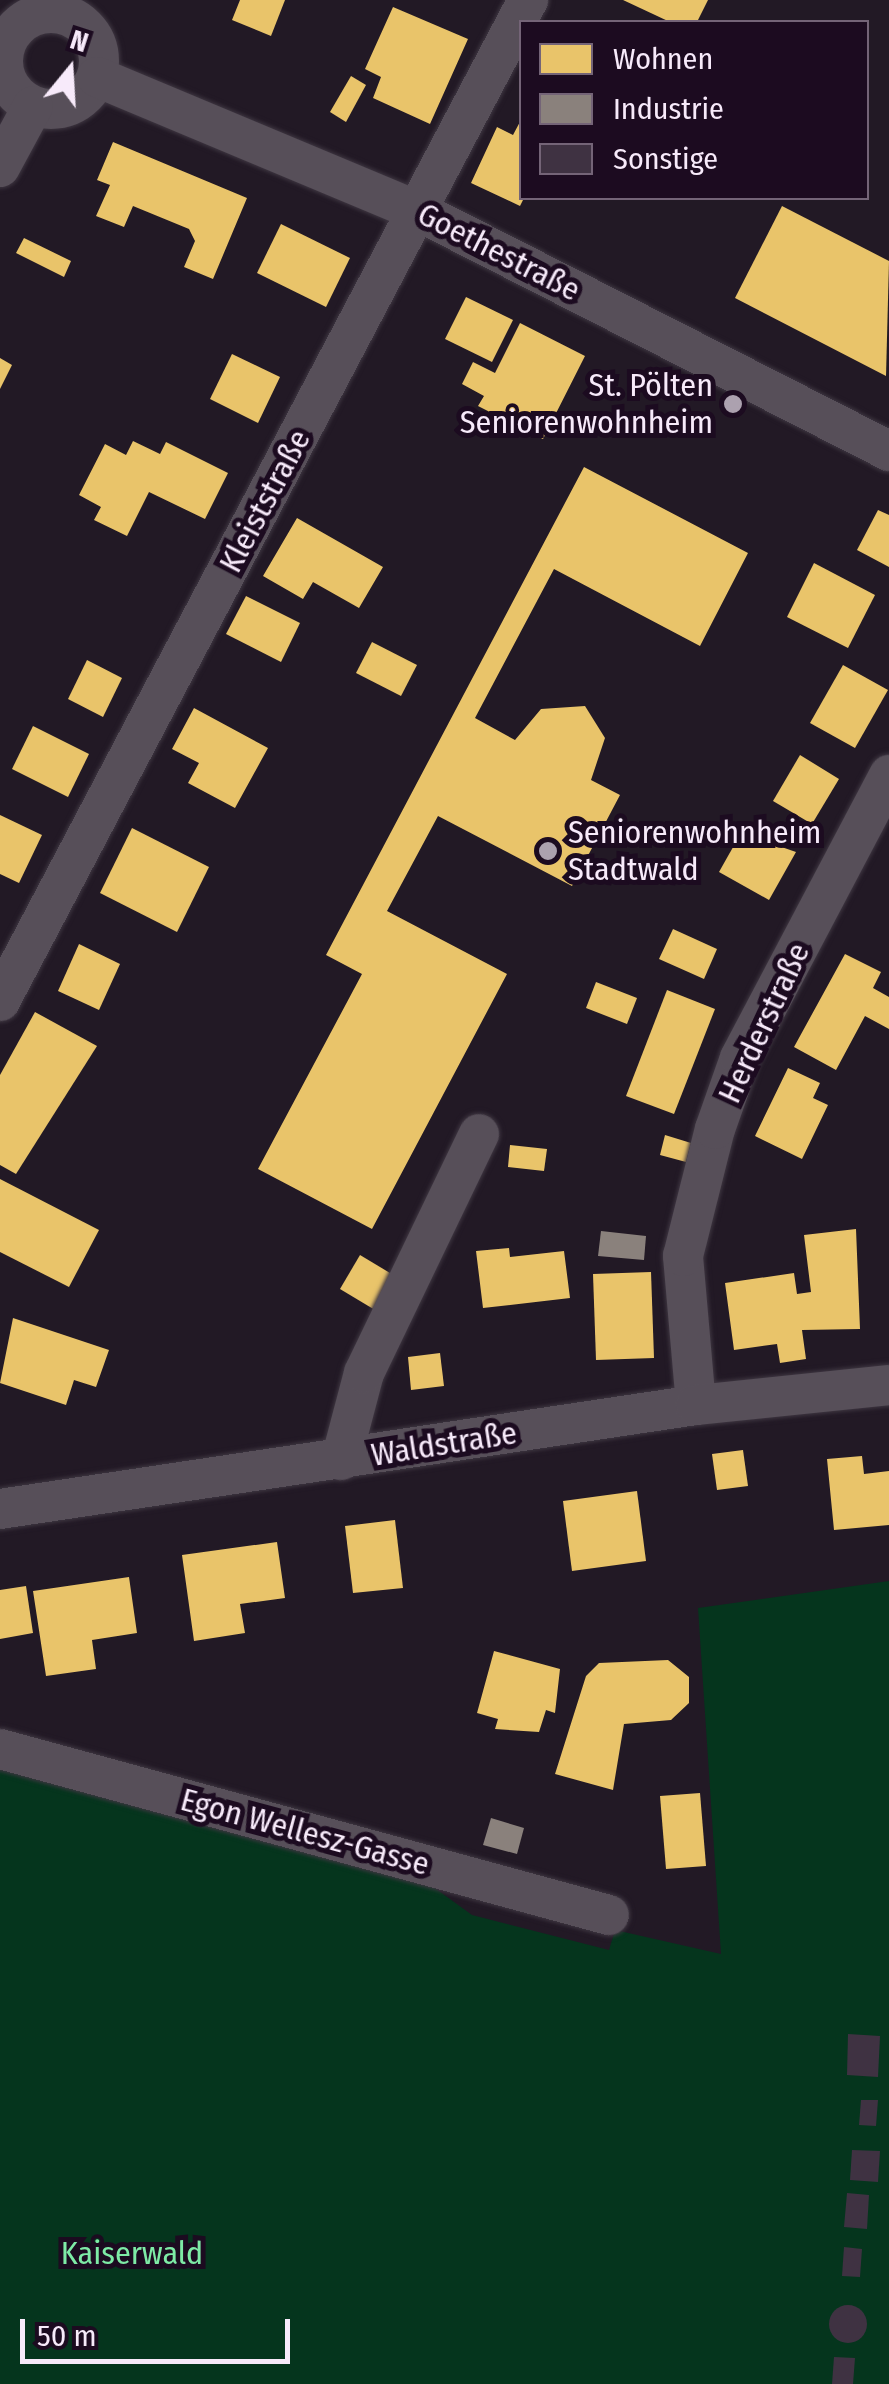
<!DOCTYPE html>
<html>
<head>
<meta charset="utf-8">
<style>
  body { margin:0 }
  #map { position:relative; width:889px; height:2384px; overflow:hidden; background:#221925; font-family:"Fira Sans Condensed",sans-serif }
  div>[style] { position:absolute }
  [style*='--x'] { left:calc(var(--x)*1px); top:calc(var(--y)*1px); width:calc(var(--w)*1px); rotate:calc(var(--a)*1deg) }
  .green>* { inset:0; background:#05351d }
  .homes>* { inset:0; background:#e9c46a }
  .industry>* { inset:0; background:#8a817c }
  .building>* { inset:0; background:#3f3242 }
  .round { border-radius:50% }
  .roads { filter:drop-shadow(0 0 2px #3e3641) drop-shadow(0 0 2px #3e3641) }
  .minor>* { height:40px; margin:-20px; padding:0 20px; transform-origin:20px; border-radius:20px; background:#574f59 }
  .minor>.ring { margin:-20px; padding:0; box-sizing:content-box; background:none; border:40px solid #574f59; border-radius:50% }
  .dots>* { width:28px; height:28px; translate:-50% -50%; box-sizing:border-box; border:5px solid #1c0b20; border-radius:50% }
  span { translate:-50% -50%; white-space:nowrap; text-align:center; line-height:1.15; -webkit-text-stroke:10px #1c0b20; paint-order:stroke }
  .street-label { font-size:32px; color:#f7eafa }
  .poi-label { font-size:32px; color:#f7eafa }
  .right { translate:-100% -50%; text-align:right }
  .left { translate:0 -50%; text-align:left }
  .park-label { font-size:32px; color:#7eeba6 }
  .legend { position:absolute; left:519px; top:20px; width:350px; height:180px; box-sizing:border-box; background:#1c0b20; border:2px solid #746477; margin:0; padding:12px 18px; list-style:none; font-size:30px; color:#f7eafa }
  .legend li { display:flex; align-items:center; gap:20px; height:50px }
  .legend b { width:50px; border:2px solid #746477 }
  .north { position:absolute; left:20px; top:20px; width:100px; height:100px; -webkit-text-stroke:8px #1c0b20; paint-order:stroke; rotate:18deg; font-size:28px; font-weight:700; line-height:40px; text-align:center; color:#f7eafa }
  .north::after { content:''; display:block; margin:auto; width:35px; height:45px; background:#f7eafa; clip-path:polygon(50% 0,100% 100%,50% 72%,0 100%) }
  .scale { position:absolute; left:20px; top:2319px; width:270px; height:45px; box-sizing:border-box; border:5px solid #f7eafa; border-top:0; padding-left:12px; font-size:30px; line-height:35px; white-space:nowrap; color:#f7eafa; -webkit-text-stroke:8px #1c0b20; paint-order:stroke }
</style>
</head>
<body>
<div id="map">
  <div class="green">
    <div style="clip-path:polygon(889px 1581px,889px 2384px,0 2384px,0 1769px,432px 1886px,472px 1915px,609px 1950px,615px 1930px,721px 1954px,698px 1608px)"></div>
  </div>
  <div class="homes">
    <div style="clip-path:polygon(240px 0,285px 0,271px 36px,232px 20px)"></div>
    <div style="clip-path:polygon(623px 0,708px 0,697px 22px,670px 22px)"></div>
    <div style="clip-path:polygon(393px 7px,468px 39px,430px 124px,373px 98px,381px 77px,365px 69px)"></div>
    <div style="clip-path:polygon(351px 76px,366px 85px,346px 122px,330px 112px)"></div>
    <div style="clip-path:polygon(522px 118px,524px 198px,520px 206px,471px 183px,497px 127px,513px 135px)"></div>
    <div style="clip-path:polygon(113px 142px,247px 198px,213px 279px,184px 267px,195px 241px,189px 229px,133px 206px,124px 227px,96px 216px,110px 185px,97px 180px)"></div>
    <div style="clip-path:polygon(782px 206px,889px 261px,886px 376px,735px 298px)"></div>
    <div style="clip-path:polygon(281px 224px,350px 258px,326px 307px,257px 273px)"></div>
    <div style="clip-path:polygon(24px 238px,71px 261px,64px 277px,16px 253px)"></div>
    <div style="clip-path:polygon(466px 297px,513px 320px,492px 362px,445px 339px)"></div>
    <div style="clip-path:polygon(520px 323px,585px 356px,543px 439px,478px 406px,484px 396px,462px 384px,473px 362px,495px 373px)"></div>
    <div style="clip-path:polygon(232px 354px,280px 377px,258px 423px,210px 399px)"></div>
    <div style="clip-path:polygon(0 358px,12px 365px,0 389px)"></div>
    <div style="clip-path:polygon(133px 441px,160px 454px,166px 442px,228px 473px,205px 519px,149px 492px,127px 536px,94px 520px,101px 507px,79px 495px,105px 444px,126px 455px)"></div>
    <div style="clip-path:polygon(584px 467px,748px 553px,700px 646px,554px 569px,475px 718px,515px 740px,541px 709px,585px 706px,605px 738px,591px 780px,620px 795px,572px 886px,438px 816px,387px 911px,507px 974px,372px 1229px,258px 1169px,362px 974px,326px 955px)"></div>
    <div style="clip-path:polygon(878px 510px,889px 515px,889px 567px,857px 550px)"></div>
    <div style="clip-path:polygon(297px 518px,383px 567px,359px 608px,313px 582px,303px 599px,263px 576px)"></div>
    <div style="clip-path:polygon(814px 563px,875px 595px,848px 648px,787px 617px)"></div>
    <div style="clip-path:polygon(246px 596px,300px 623px,281px 662px,226px 634px)"></div>
    <div style="clip-path:polygon(372px 642px,417px 665px,401px 696px,356px 673px)"></div>
    <div style="clip-path:polygon(87px 660px,122px 678px,103px 717px,68px 699px)"></div>
    <div style="clip-path:polygon(843px 665px,888px 690px,855px 748px,810px 723px)"></div>
    <div style="clip-path:polygon(194px 708px,268px 748px,235px 808px,188px 783px,199px 763px,172px 749px)"></div>
    <div style="clip-path:polygon(33px 726px,89px 754px,68px 797px,12px 769px)"></div>
    <div style="clip-path:polygon(800px 755px,839px 779px,812px 824px,773px 801px)"></div>
    <div style="clip-path:polygon(0 815px,42px 835px,19px 883px,0 874px)"></div>
    <div style="clip-path:polygon(132px 828px,209px 867px,177px 932px,100px 893px)"></div>
    <div style="clip-path:polygon(741px 833px,796px 852px,769px 900px,719px 872px)"></div>
    <div style="clip-path:polygon(673px 929px,717px 949px,704px 979px,659px 959px)"></div>
    <div style="clip-path:polygon(79px 944px,120px 964px,99px 1010px,58px 991px)"></div>
    <div style="clip-path:polygon(845px 954px,881px 972px,873px 988px,889px 997px,889px 1029px,865px 1016px,836px 1070px,794px 1047px)"></div>
    <div style="clip-path:polygon(596px 982px,637px 998px,627px 1024px,586px 1008px)"></div>
    <div style="clip-path:polygon(667px 990px,715px 1009px,674px 1114px,626px 1096px)"></div>
    <div style="clip-path:polygon(35px 1012px,97px 1046px,16px 1174px,0 1165px,0 1075px)"></div>
    <div style="clip-path:polygon(788px 1068px,820px 1083px,813px 1098px,828px 1105px,802px 1159px,755px 1136px)"></div>
    <div style="clip-path:polygon(665px 1135px,691px 1143px,686px 1162px,660px 1155px)"></div>
    <div style="clip-path:polygon(510px 1145px,547px 1149px,544px 1171px,508px 1167px)"></div>
    <div style="clip-path:polygon(0 1179px,99px 1230px,69px 1287px,0 1252px)"></div>
    <div style="clip-path:polygon(856px 1229px,860px 1329px,802px 1330px,806px 1359px,780px 1363px,777px 1344px,734px 1350px,725px 1283px,794px 1273px,797px 1294px,811px 1292px,804px 1235px)"></div>
    <div style="clip-path:polygon(509px 1248px,510px 1257px,564px 1251px,570px 1298px,483px 1308px,476px 1251px)"></div>
    <div style="clip-path:polygon(360px 1255px,400px 1279px,380px 1313px,340px 1289px)"></div>
    <div style="clip-path:polygon(651px 1272px,654px 1358px,596px 1360px,593px 1274px)"></div>
    <div style="clip-path:polygon(13px 1318px,109px 1350px,96px 1387px,74px 1380px,66px 1405px,0 1383px)"></div>
    <div style="clip-path:polygon(440px 1353px,444px 1386px,411px 1390px,408px 1357px)"></div>
    <div style="clip-path:polygon(743px 1450px,748px 1486px,717px 1490px,712px 1454px)"></div>
    <div style="clip-path:polygon(862px 1456px,864px 1474px,889px 1471px,889px 1525px,834px 1530px,827px 1459px)"></div>
    <div style="clip-path:polygon(637px 1491px,646px 1561px,572px 1571px,563px 1501px)"></div>
    <div style="clip-path:polygon(395px 1520px,403px 1588px,353px 1593px,345px 1526px)"></div>
    <div style="clip-path:polygon(277px 1542px,285px 1598px,240px 1604px,245px 1633px,194px 1641px,182px 1555px)"></div>
    <div style="clip-path:polygon(129px 1577px,137px 1633px,92px 1640px,96px 1669px,46px 1676px,33px 1591px)"></div>
    <div style="clip-path:polygon(26px 1586px,33px 1633px,0 1639px,0 1590px)"></div>
    <div style="clip-path:polygon(494px 1651px,560px 1669px,555px 1713px,546px 1710px,539px 1732px,495px 1729px,498px 1719px,477px 1713px)"></div>
    <div style="clip-path:polygon(668px 1660px,689px 1677px,689px 1703px,671px 1720px,624px 1724px,613px 1790px,555px 1774px,586px 1676px,599px 1663px)"></div>
    <div style="clip-path:polygon(700px 1793px,706px 1866px,666px 1869px,660px 1796px)"></div>
  </div>
  <div class="industry">
    <div style="clip-path:polygon(601px 1231px,646px 1236px,644px 1260px,598px 1256px)"></div>
    <div style="clip-path:polygon(491px 1818px,524px 1828px,517px 1854px,483px 1845px)"></div>
  </div>
  <div class="building">
    <div style="clip-path:polygon(848px 2034px,880px 2036px,878px 2077px,847px 2075px)"></div>
    <div style="clip-path:polygon(861px 2100px,878px 2100px,876px 2126px,859px 2125px)"></div>
    <div style="clip-path:polygon(852px 2150px,880px 2151px,878px 2182px,850px 2180px)"></div>
    <div style="clip-path:polygon(847px 2193px,869px 2195px,867px 2229px,844px 2227px)"></div>
    <div style="clip-path:polygon(844px 2247px,862px 2249px,860px 2277px,842px 2276px)"></div>
    <div class="round" style="left:829px;top:2305px;width:38px;height:38px"></div>
    <div style="clip-path:polygon(834px 2357px,855px 2358px,853px 2384px,832px 2384px)"></div>
  </div>
  <div class="roads">
    <div class="minor">
      <div class="ring" style="left:3px;top:13px;width:56px;height:56px"></div>
      <div style="--x:97;--y:77;--w:348;--a:22.7"></div>
      <div style="--x:418;--y:211;--w:529;--a:27"></div>
      <div style="--x:0;--y:167;--w:69;--a:-61.6"></div>
      <div style="--x:0;--y:1001;--w:1132;--a:-62.19"></div>
      <div style="--x:696;--y:1405;--w:150;--a:-95"></div>
      <div style="--x:683;--y:1256;--w:131;--a:-75.9"></div>
      <div style="--x:715;--y:1129;--w:75;--a:-70.6"></div>
      <div style="--x:740;--y:1058;--w:320;--a:-62.2"></div>
      <div style="--x:341;--y:1460;--w:90;--a:-75.2"></div>
      <div style="--x:364;--y:1373;--w:265;--a:-64.3"></div>
      <div style="--x:0;--y:1509;--w:704;--a:-8.5"></div>
      <div style="--x:696;--y:1405;--w:194;--a:-5.9"></div>
      <div style="--x:0;--y:1749;--w:631;--a:15.25"></div>
    </div>
  </div>
  <div class="dots">
    <div style="left:733px;top:404px;background:#aca1af"></div>
    <div style="left:548px;top:851px;background:#aca1af"></div>
  </div>
  <div class="street-label">
    <span style="left:499px;top:252px;rotate:27deg">Goethestraße</span>
    <span style="left:265px;top:501px;rotate:-62deg">Kleiststraße</span>
    <span style="left:764px;top:1023px;rotate:-65deg">Herderstraße</span>
    <span style="left:444px;top:1444px;rotate:-9deg">Waldstraße</span>
    <span style="left:305px;top:1832px;rotate:15deg">Egon Wellesz-Gasse</span>
  </div>
  <div class="poi-label">
    <span class="right" style="left:713px;top:404px">St. Pölten<br>Seniorenwohnheim</span>
    <span class="left" style="left:568px;top:851px">Seniorenwohnheim<br>Stadtwald</span>
  </div>
  <div class="park-label">
    <span style="left:132px;top:2253px">Kaiserwald</span>
  </div>
  <ul class="legend">
  <li><b style="height:28px;background:#e9c46a"></b>Wohnen</li>
  <li><b style="height:28px;background:#8a817c"></b>Industrie</li>
  <li><b style="height:28px;background:#3f3242"></b>Sonstige</li>
  </ul>
  <div class="north">N</div>
  <div class="scale">50 m</div>
</div>
</body>
</html>
